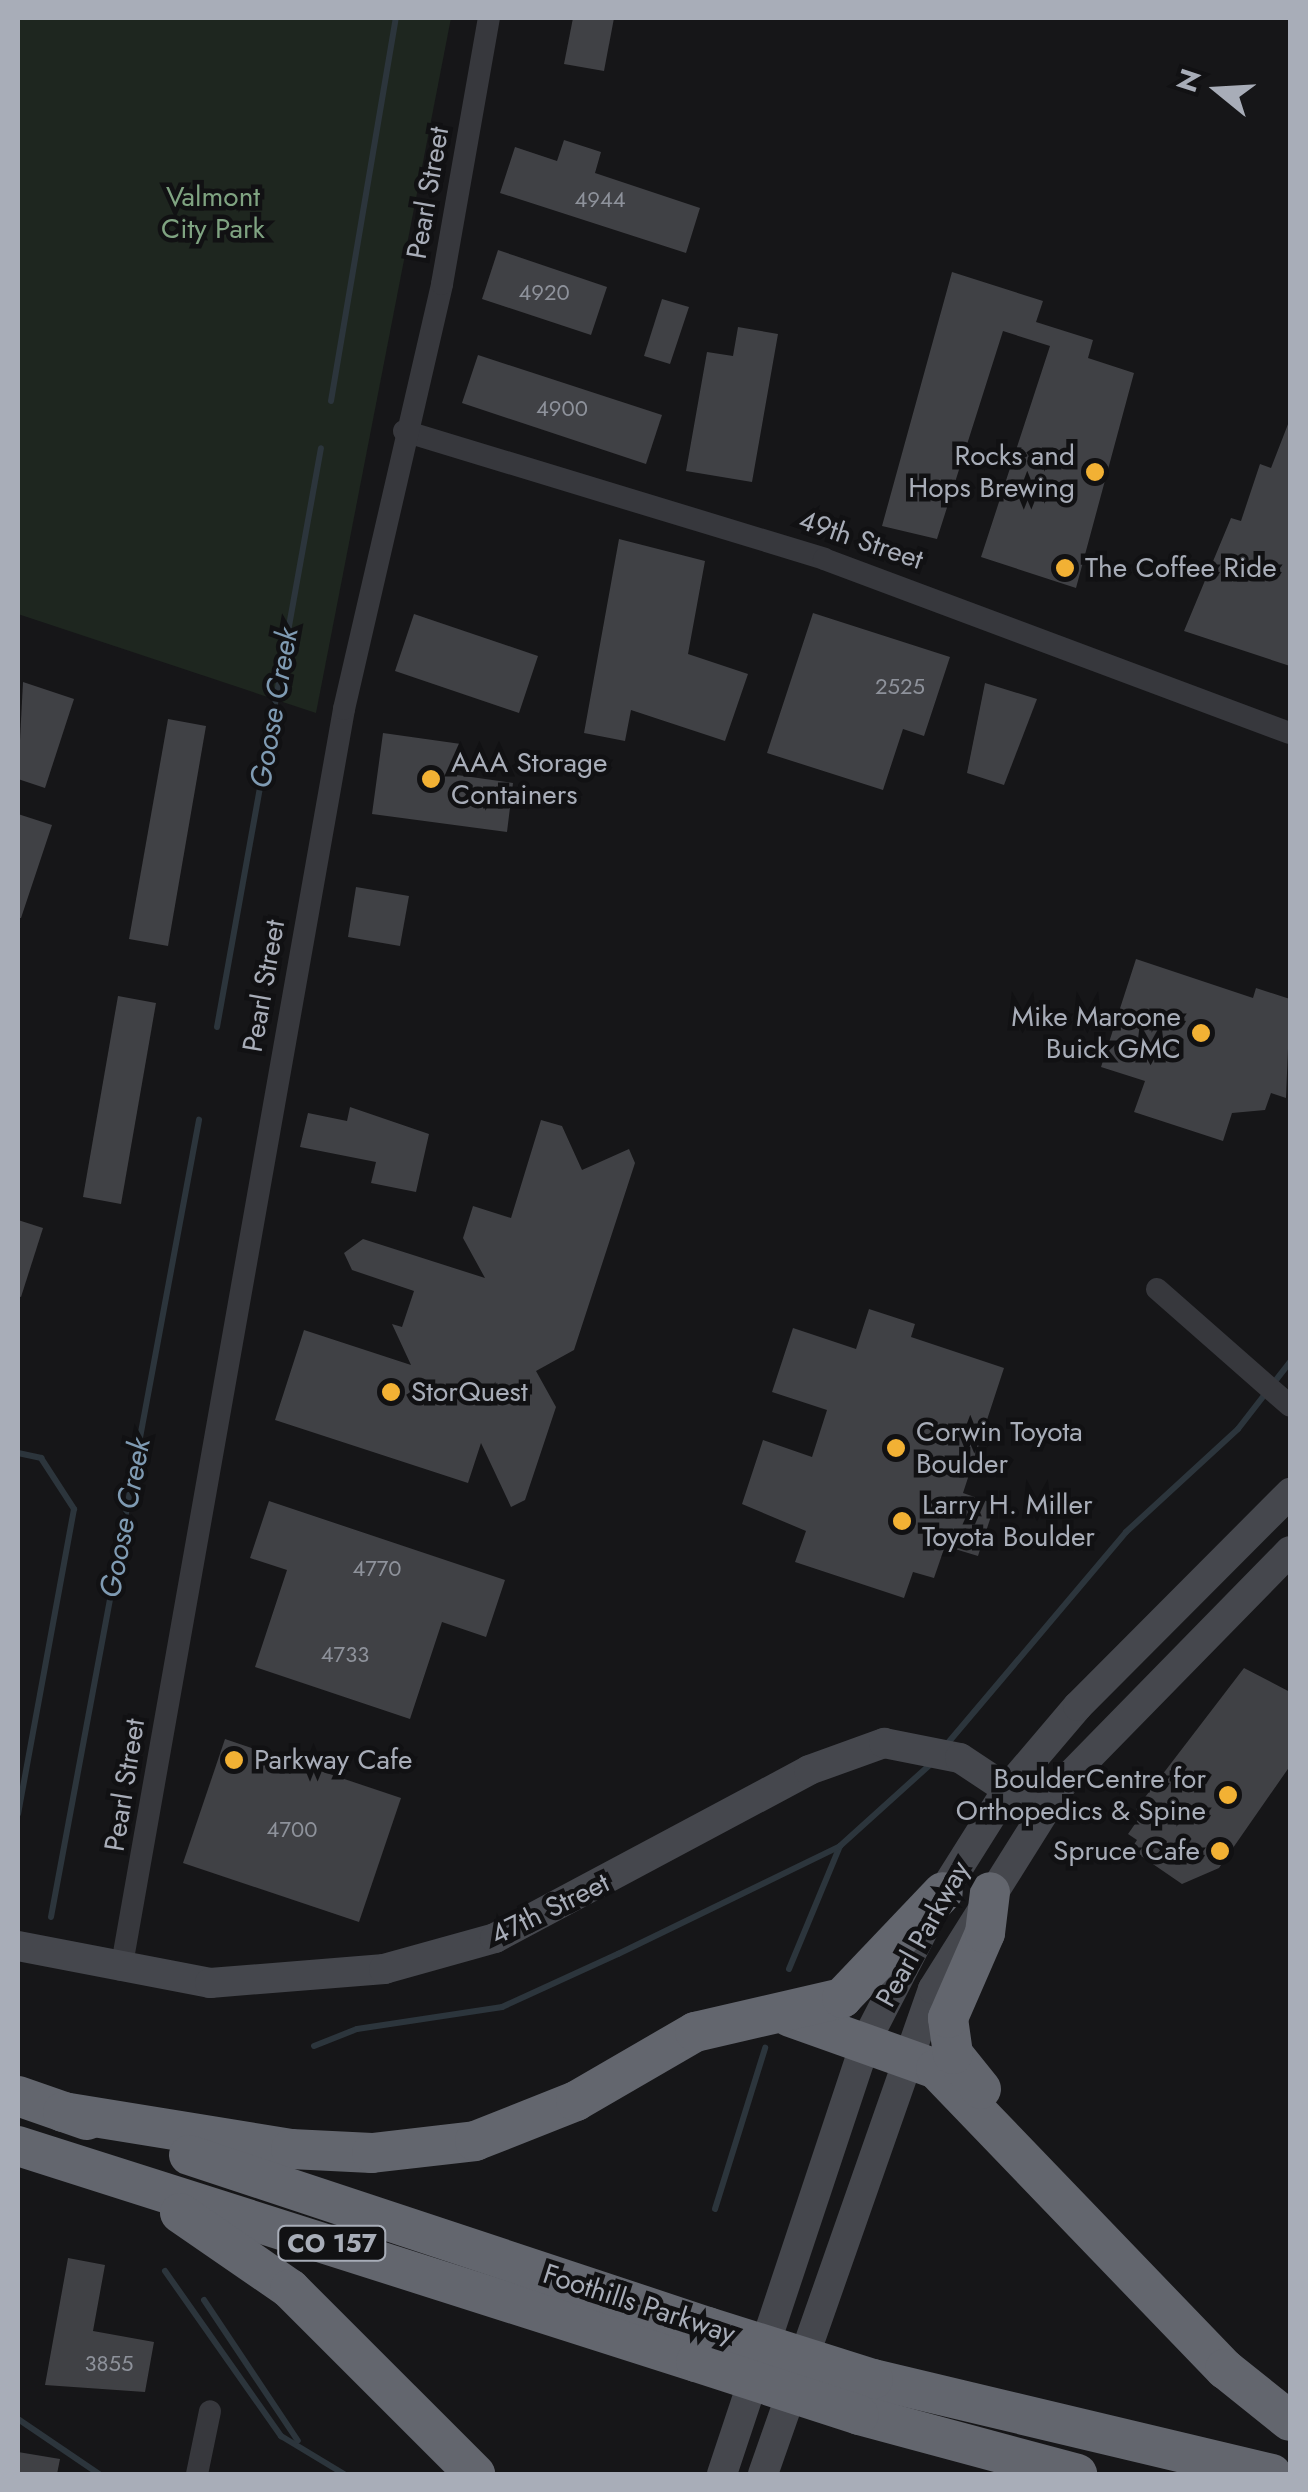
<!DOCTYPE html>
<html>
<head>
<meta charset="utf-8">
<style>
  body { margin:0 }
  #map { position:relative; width:1308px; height:2492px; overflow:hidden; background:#161618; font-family:Jost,sans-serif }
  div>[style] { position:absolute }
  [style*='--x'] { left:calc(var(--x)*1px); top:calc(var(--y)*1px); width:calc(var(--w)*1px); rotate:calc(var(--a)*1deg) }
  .green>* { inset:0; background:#1e261f }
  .stream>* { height:6px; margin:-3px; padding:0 3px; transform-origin:3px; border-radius:3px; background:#2c353c }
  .building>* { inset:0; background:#404145 }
  .street>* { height:22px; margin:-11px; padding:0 11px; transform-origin:11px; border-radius:11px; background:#37383d }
  .secondary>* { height:30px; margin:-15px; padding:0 15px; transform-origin:15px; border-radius:15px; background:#45474d }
  .highway>* { height:40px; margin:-20px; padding:0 20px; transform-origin:20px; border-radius:20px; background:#63666e }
  .highway-bridge>* { height:40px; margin:-20px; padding:0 20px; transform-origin:20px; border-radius:20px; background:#63666e }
  .dots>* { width:28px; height:28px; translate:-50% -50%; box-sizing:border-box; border:5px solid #111113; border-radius:50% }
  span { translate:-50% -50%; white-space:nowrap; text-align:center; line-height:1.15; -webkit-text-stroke:9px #111113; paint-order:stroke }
  .number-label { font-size:22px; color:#8e929b }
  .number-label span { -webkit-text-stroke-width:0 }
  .shield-label span { padding:2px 8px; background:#111113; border:2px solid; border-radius:8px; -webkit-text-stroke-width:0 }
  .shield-label { font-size:25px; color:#a8adb8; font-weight:700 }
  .street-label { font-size:28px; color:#a8adb8 }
  .park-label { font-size:28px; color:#7fa381 }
  .poi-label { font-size:28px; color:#a8adb8 }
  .right { translate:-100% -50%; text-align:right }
  .left { translate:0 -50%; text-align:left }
  .water-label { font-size:30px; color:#7f9bb3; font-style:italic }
  .frame { position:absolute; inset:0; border:20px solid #a8adb8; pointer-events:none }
  .north { position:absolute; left:1168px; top:40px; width:100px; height:100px; -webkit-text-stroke:8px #111113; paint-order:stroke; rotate:288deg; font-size:28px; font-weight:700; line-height:40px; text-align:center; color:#a8adb8 }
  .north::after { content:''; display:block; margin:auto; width:35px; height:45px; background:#a8adb8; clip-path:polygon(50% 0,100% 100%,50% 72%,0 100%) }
</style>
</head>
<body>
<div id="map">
  <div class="green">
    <div style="clip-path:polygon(18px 18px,451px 18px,316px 713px,18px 614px)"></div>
  </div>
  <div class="stream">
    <div style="--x:331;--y:401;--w:388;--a:-80.4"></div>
    <div style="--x:217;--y:1027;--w:588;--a:-79.82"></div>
    <div style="--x:18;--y:1453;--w:24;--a:12"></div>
    <div style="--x:41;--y:1458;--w:61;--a:57.1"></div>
    <div style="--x:74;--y:1509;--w:310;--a:100.4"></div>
    <div style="--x:947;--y:1744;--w:277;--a:-49.8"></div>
    <div style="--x:1126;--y:1532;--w:152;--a:-42.6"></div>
    <div style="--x:1238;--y:1429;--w:85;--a:-52.2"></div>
    <div style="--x:51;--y:1917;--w:811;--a:-79.48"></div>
    <div style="--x:789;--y:1969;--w:133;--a:-67.5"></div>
    <div style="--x:314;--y:2046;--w:46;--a:-21.6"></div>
    <div style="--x:357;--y:2029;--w:147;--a:-8.6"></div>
    <div style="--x:502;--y:2007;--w:128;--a:-24.6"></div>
    <div style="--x:618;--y:1954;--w:247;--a:-25.9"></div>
    <div style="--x:840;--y:1846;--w:125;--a:-42.1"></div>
    <div style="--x:715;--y:2209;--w:169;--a:-72.7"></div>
    <div style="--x:165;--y:2271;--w:202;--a:54.9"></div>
    <div style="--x:281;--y:2436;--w:74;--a:31.1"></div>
    <div style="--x:204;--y:2300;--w:169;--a:56.3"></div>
    <div style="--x:18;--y:2419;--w:98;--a:34.2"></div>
  </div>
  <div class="building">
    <div style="clip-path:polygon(573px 18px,614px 18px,604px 71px,564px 64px)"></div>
    <div style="clip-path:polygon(564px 140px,601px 152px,595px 173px,700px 208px,686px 253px,500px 193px,515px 147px,557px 161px)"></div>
    <div style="clip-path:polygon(498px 250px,607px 287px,591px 335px,482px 299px)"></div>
    <div style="clip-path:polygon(952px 272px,1043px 301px,1036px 322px,1093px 340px,1088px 358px,1134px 373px,1076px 588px,981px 557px,1050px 346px,1003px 331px,937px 539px,882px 526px)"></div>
    <div style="clip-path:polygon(662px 299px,689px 307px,670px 364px,644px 356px)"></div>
    <div style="clip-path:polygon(738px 327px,778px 334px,752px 482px,686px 471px,707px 352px,733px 356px)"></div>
    <div style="clip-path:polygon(478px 355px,662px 415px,646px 464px,462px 403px)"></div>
    <div style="clip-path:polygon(1290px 419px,1290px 666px,1184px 631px,1231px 518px,1241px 521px,1260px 464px,1271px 468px)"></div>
    <div style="clip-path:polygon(619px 539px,705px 561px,688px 654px,748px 674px,725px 741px,631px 710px,625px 741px,584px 733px)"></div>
    <div style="clip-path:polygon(813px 613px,950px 657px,924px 736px,903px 729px,883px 790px,767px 753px)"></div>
    <div style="clip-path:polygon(414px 614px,538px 656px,519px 713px,395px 671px)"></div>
    <div style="clip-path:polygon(23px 682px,74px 699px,45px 788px,18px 779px)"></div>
    <div style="clip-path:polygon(985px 683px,1037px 699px,1004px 785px,967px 773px)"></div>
    <div style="clip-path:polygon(168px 719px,206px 726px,168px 946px,129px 939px)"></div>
    <div style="clip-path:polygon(383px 733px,461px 744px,457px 775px,513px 783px,507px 832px,372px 814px)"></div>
    <div style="clip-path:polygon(18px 814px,52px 825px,21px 918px,18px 918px)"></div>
    <div style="clip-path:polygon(356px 887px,409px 896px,400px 946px,348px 937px)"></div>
    <div style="clip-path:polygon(1136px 959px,1253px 998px,1256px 988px,1290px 999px,1286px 1098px,1271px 1093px,1265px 1110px,1232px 1113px,1223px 1141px,1134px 1112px,1145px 1081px,1101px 1067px)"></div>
    <div style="clip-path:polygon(118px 996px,156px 1003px,121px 1204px,83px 1197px)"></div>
    <div style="clip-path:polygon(350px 1107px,429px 1134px,416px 1192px,371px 1183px,376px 1162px,300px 1147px,308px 1113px,347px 1121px)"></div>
    <div style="clip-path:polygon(541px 1120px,562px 1126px,582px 1170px,629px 1149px,635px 1163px,574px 1350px,536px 1371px,556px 1407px,525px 1500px,511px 1507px,481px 1443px,468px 1483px,275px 1420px,304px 1330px,411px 1365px,392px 1324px,402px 1327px,414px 1291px,352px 1270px,344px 1253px,363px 1239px,485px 1278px,463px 1238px,473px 1206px,511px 1218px)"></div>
    <div style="clip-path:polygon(18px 1220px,43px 1228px,21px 1297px,18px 1296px)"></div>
    <div style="clip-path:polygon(869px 1309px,915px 1324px,911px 1337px,1004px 1368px,963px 1493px,995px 1504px,978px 1556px,945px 1546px,934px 1578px,913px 1572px,904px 1598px,795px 1562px,806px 1531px,742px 1504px,763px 1440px,812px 1457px,827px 1410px,772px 1392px,793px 1328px,856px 1349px)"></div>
    <div style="clip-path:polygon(269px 1501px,505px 1580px,486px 1637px,442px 1622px,410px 1719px,255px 1667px,287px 1570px,250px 1558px)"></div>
    <div style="clip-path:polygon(1244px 1668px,1290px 1692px,1290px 1766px,1219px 1868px,1182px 1884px,1131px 1849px,1137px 1840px,1128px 1834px,1142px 1814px,1136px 1809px)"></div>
    <div style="clip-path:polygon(225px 1739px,401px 1798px,359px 1922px,183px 1863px)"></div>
    <div style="clip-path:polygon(68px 2258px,105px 2265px,93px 2331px,154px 2342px,145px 2392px,45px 2385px)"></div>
    <div style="clip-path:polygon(18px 2452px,60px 2459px,57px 2474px,18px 2474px)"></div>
  </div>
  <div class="street">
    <div style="--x:404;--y:431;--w:439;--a:16.9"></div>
    <div style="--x:824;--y:559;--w:497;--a:20.5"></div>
    <div style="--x:1157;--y:1289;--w:177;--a:41.3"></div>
    <div style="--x:121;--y:1970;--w:1281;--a:-79.97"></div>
    <div style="--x:344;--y:709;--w:436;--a:-77"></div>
    <div style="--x:442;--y:284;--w:270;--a:-80"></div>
    <div style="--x:197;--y:2474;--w:64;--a:-78.3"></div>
  </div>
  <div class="secondary">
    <div style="--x:18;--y:1946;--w:196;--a:10.9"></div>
    <div style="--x:210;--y:1983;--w:175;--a:-4.6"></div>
    <div style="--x:384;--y:1969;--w:115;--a:-15.6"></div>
    <div style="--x:495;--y:1938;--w:356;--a:-28.1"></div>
    <div style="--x:809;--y:1770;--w:80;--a:-19.8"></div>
    <div style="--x:884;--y:1743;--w:77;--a:11.2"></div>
    <div style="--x:960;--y:1758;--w:96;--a:33.5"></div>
    <div style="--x:722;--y:2474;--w:459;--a:-71.6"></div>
    <div style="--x:867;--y:2039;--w:165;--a:-62.7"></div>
    <div style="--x:943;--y:1892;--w:124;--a:-57.8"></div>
    <div style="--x:1009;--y:1787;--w:106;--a:-49.6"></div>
    <div style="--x:1078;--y:1706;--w:301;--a:-45.1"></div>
    <div style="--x:763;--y:2474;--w:514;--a:-70.68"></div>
    <div style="--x:933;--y:1989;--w:241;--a:-57.9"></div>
    <div style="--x:1061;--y:1785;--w:327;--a:-45.6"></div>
  </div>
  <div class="highway">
    <div style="--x:790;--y:2017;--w:155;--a:19.6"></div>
    <div style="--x:936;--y:2069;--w:417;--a:46.1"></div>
    <div style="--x:1225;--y:2369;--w:83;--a:38.7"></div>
    <div style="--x:981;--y:2089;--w:45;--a:-128.7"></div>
    <div style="--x:953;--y:2054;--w:36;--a:-98"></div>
    <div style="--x:948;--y:2018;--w:93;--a:-66.5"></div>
    <div style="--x:985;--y:1933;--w:41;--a:-83"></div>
    <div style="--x:18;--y:2096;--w:73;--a:19.2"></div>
    <div style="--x:63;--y:2112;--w:231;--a:9.2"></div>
    <div style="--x:291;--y:2149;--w:81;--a:2.8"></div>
    <div style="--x:372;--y:2153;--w:104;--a:-6.6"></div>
    <div style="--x:475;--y:2141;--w:109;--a:-21.6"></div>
    <div style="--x:576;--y:2101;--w:138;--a:-30.1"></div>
    <div style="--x:695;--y:2032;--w:151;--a:-13"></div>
    <div style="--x:842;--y:1998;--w:146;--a:-46.4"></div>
    <div style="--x:18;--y:2146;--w:712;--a:17.67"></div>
    <div style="--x:189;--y:2155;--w:547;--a:18.34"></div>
    <div style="--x:180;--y:2213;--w:134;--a:34.6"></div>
    <div style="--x:290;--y:2289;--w:262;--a:45"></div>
    <div style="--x:873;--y:2379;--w:410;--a:13.4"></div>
    <div style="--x:859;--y:2415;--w:226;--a:15.1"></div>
  </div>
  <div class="highway-bridge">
    <div style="--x:708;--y:2327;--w:173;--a:17.5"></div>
    <div style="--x:696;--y:2362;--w:171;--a:18"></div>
  </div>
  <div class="dots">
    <div style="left:1095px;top:472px;background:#f2b134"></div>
    <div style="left:1065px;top:568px;background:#f2b134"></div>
    <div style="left:431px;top:779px;background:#f2b134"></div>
    <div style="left:1201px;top:1033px;background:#f2b134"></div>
    <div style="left:391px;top:1392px;background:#f2b134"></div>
    <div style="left:896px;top:1448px;background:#f2b134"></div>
    <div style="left:902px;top:1521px;background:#f2b134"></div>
    <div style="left:234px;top:1760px;background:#f2b134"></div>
    <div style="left:1228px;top:1795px;background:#f2b134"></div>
    <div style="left:1220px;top:1851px;background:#f2b134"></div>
  </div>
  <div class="number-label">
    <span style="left:600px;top:200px">4944</span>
    <span style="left:544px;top:293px">4920</span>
    <span style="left:562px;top:409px">4900</span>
    <span style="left:900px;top:687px">2525</span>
    <span style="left:377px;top:1569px">4770</span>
    <span style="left:345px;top:1655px">4733</span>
    <span style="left:292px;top:1830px">4700</span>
    <span style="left:109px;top:2364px">3855</span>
  </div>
  <div class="shield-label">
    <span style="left:332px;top:2243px">CO 157</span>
  </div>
  <div class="street-label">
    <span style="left:428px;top:193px;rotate:-80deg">Pearl Street</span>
    <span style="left:861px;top:540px;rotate:19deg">49th Street</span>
    <span style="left:264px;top:986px;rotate:-80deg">Pearl Street</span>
    <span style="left:125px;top:1785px;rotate:-81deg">Pearl Street</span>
    <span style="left:550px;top:1909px;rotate:-26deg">47th Street</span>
    <span style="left:923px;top:1934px;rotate:-61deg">Pearl Parkway</span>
    <span style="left:639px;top:2304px;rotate:18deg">Foothills Parkway</span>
  </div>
  <div class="park-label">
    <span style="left:213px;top:213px">Valmont<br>City Park</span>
  </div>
  <div class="poi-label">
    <span class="right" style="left:1075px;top:472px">Rocks and<br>Hops Brewing</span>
    <span class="left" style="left:1085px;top:568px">The Coffee Ride</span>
    <span class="left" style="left:451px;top:779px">AAA Storage<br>Containers</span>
    <span class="right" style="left:1181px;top:1033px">Mike Maroone<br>Buick GMC</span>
    <span class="left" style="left:411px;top:1392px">StorQuest</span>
    <span class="left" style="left:916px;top:1448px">Corwin Toyota<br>Boulder</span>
    <span class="left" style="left:922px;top:1521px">Larry H. Miller<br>Toyota Boulder</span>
    <span class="left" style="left:254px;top:1760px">Parkway Cafe</span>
    <span class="right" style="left:1206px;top:1795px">BoulderCentre for<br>Orthopedics &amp; Spine</span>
    <span class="right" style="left:1200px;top:1851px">Spruce Cafe</span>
  </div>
  <div class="water-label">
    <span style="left:274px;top:708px;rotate:-80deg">Goose Creek</span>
    <span style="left:125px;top:1518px;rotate:-79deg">Goose Creek</span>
  </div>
  <div class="frame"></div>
  <div class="north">N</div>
</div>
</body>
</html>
